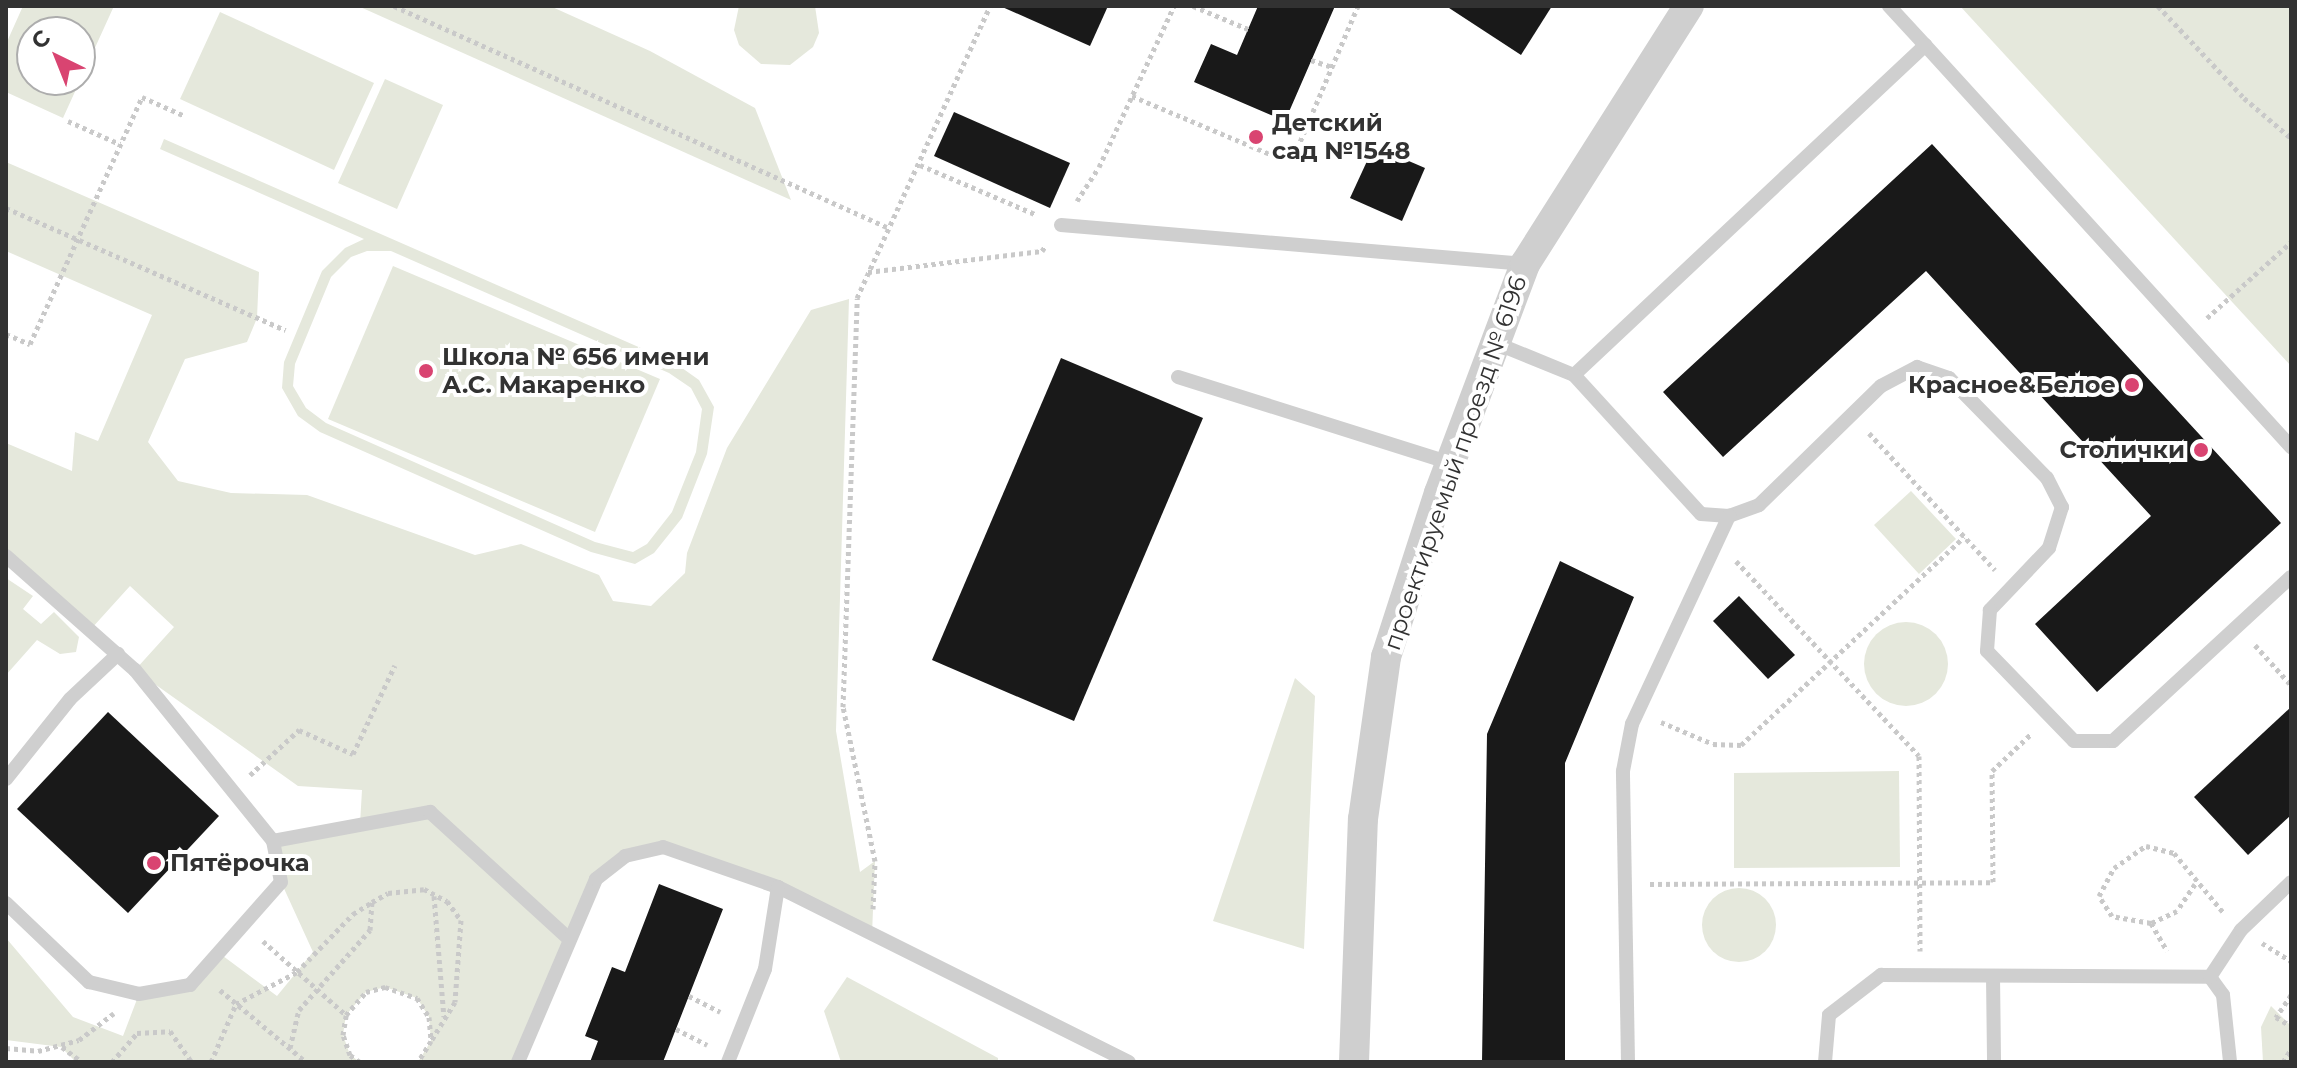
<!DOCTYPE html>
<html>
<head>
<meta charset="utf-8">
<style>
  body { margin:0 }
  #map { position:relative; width:2297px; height:1068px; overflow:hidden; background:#fff; font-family:Montserrat,sans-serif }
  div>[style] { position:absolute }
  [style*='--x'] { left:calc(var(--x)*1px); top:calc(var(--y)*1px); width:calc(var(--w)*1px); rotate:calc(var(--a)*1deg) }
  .green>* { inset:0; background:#e5e8dc }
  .round { border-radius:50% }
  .building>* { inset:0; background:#191919 }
  .path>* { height:5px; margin-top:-2.5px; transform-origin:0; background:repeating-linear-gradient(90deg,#c9c9c9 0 4px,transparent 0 8px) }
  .lane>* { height:14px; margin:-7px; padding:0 7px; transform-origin:7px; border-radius:7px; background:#cfcfcf }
  .street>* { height:30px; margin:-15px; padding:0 15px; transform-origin:15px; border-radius:15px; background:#cfcfcf }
  .dots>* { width:22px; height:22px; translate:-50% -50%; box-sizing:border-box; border:4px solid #fff; border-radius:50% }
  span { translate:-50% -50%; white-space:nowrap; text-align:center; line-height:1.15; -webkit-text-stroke:8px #fff; paint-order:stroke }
  .poi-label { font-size:24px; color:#323232; font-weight:700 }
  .left { translate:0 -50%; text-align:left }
  .right { translate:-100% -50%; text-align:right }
  .street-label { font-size:24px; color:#323232 }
  .frame { position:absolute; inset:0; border:8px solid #323232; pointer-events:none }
  .north { position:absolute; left:16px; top:16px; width:80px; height:80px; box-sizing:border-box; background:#fff; border:2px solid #adadad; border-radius:50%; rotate:317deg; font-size:22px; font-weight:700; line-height:32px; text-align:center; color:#323232 }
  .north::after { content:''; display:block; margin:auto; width:28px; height:36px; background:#d94471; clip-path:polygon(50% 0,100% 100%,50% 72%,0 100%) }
</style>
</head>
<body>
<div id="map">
  <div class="green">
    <div style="clip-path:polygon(evenodd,23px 6px,114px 6px,63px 118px,6px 92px,6px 44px,23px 6px,32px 32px,80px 32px,80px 80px,32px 80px,32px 32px)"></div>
    <div style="clip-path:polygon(358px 6px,550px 6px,650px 51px,755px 108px,791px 200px)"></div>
    <div style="clip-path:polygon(739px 6px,815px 6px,819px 33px,813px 47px,790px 65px,761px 64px,739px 45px,734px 30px)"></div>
    <div style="clip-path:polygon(1960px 6px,2291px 6px,2291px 366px)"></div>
    <div style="clip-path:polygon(220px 12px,374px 83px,334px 170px,180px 99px)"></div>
    <div style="clip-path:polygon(385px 79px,443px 105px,397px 209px,338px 183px)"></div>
    <div style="clip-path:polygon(evenodd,164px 139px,675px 363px,699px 380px,714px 407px,707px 454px,682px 518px,654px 553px,635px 564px,591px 552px,320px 432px,298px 416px,282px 388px,284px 362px,322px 271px,345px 248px,364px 239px,160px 149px,164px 139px,367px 251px,391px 251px,669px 373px,691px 388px,702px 409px,696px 452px,672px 512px,647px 544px,633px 552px,595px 542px,326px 423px,306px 408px,293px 386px,295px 364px,331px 277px,351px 257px,367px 251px)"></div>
    <div style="clip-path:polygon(6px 162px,259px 272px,257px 318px,247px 342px,185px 359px,148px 442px,178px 481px,231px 493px,307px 495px,475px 555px,521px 544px,599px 575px,613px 601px,651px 606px,685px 573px,687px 553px,727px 448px,811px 310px,849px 299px,836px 731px,860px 872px,875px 861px,872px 934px,663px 847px,625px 856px,596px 879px,518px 1062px,418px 1062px,431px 1041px,429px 1017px,417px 998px,385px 987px,366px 992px,346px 1015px,343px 1035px,350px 1055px,360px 1062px,76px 1062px,61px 1047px,6px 1040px,6px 938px,73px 1017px,123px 1036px,139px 994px,190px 985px,219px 953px,277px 996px,313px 952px,281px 882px,273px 841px,360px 824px,362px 790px,298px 786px,135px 670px,174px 627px,130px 586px,91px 629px,6px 556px,6px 443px,72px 471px,75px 432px,98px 441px,152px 315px,6px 251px)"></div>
    <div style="clip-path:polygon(393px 266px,660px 379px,595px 532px,328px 419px)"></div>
    <div style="clip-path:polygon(1911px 491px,1956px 539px,1919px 574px,1874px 525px)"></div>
    <div style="clip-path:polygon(6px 578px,33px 596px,23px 609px,41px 624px,54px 612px,79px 637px,76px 652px,60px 654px,37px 640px,6px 675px)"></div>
    <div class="round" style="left:1864px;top:622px;width:84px;height:84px"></div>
    <div style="clip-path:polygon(1295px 678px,1315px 696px,1304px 949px,1213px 921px)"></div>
    <div style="clip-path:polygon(1899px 771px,1900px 867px,1734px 868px,1734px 773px)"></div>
    <div class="round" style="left:1702px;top:888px;width:74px;height:74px"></div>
    <div style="clip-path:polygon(847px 977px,998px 1058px,998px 1062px,841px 1062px,824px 1011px)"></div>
    <div style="clip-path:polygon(2271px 1006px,2291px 1026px,2291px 1062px,2263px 1062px,2261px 1027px)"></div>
  </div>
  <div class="building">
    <div style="clip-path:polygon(1000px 6px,1108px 6px,1090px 46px)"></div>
    <div style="clip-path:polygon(1258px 6px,1335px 6px,1285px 121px,1194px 82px,1211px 44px,1237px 55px)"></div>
    <div style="clip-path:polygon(1446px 6px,1552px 6px,1521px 55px)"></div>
    <div style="clip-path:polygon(954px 112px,1070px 163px,1050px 208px,934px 156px)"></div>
    <div style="clip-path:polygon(1932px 144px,2281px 523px,2097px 692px,2035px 624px,2151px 516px,1926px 271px,1723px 457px,1663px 392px)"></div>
    <div style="clip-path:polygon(1374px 146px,1425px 168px,1402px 221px,1350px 198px)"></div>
    <div style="clip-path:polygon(1061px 358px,1203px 418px,1074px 721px,932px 660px)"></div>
    <div style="clip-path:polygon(1560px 561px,1634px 597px,1565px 763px,1565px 1062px,1482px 1062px,1487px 734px)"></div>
    <div style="clip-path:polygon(1739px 596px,1795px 655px,1768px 679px,1713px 621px)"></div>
    <div style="clip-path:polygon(2291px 707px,2291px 815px,2248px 855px,2194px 797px)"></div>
    <div style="clip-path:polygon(108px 712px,219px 816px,128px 913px,17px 809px)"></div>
    <div style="clip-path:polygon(659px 884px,723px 909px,663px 1062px,590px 1062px,598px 1041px,585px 1036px,612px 967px,625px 972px)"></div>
  </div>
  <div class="path">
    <div style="--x:394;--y:6;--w:540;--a:24.15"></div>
    <div style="--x:1193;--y:6;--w:60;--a:22.7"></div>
    <div style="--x:2158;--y:6;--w:126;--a:46.9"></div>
    <div style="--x:2244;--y:98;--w:62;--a:40.4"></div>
    <div style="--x:1311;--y:60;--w:22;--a:18"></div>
    <div style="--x:1132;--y:96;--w:157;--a:22.8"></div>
    <div style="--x:1277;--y:157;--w:17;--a:-3"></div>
    <div style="--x:1294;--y:156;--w:163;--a:-66.9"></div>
    <div style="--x:68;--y:121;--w:57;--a:23.9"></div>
    <div style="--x:920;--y:165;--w:127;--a:23.1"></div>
    <div style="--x:1077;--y:201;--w:40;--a:-57.1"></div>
    <div style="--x:1099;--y:167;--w:178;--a:-65"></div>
    <div style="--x:6;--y:208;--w:305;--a:23.6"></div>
    <div style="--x:868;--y:272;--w:175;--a:-6.9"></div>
    <div style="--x:1042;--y:251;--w:7;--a:-56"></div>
    <div style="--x:2207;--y:318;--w:113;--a:-42.1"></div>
    <div style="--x:6;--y:334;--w:26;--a:23"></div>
    <div style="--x:30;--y:344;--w:271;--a:-65.6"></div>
    <div style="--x:142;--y:97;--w:47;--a:23.8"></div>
    <div style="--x:1869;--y:433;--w:186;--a:47.4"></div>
    <div style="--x:1736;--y:561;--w:267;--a:46.8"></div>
    <div style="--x:1919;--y:756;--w:195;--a:89.7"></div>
    <div style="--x:2255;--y:645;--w:54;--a:48"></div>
    <div style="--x:1661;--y:722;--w:56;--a:22.9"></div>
    <div style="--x:1713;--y:744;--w:28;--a:2"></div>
    <div style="--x:1741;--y:745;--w:305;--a:-43"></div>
    <div style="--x:250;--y:775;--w:67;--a:-42.6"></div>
    <div style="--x:299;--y:730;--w:59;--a:24"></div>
    <div style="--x:353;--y:754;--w:98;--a:-64.7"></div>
    <div style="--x:1650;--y:884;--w:343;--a:-0.3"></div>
    <div style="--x:1993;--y:882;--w:111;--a:-90.5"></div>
    <div style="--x:1992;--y:771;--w:55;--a:-43.5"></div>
    <div style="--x:2195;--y:884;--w:32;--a:124"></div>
    <div style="--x:2177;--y:911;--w:29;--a:155"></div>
    <div style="--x:2151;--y:923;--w:40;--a:-170"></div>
    <div style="--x:2112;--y:916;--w:24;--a:-123"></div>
    <div style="--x:2099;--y:896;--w:32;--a:-62"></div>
    <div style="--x:2114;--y:868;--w:39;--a:-35"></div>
    <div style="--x:2146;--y:846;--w:29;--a:14"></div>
    <div style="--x:2174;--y:853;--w:77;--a:50.3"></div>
    <div style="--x:434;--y:896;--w:121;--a:85.3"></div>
    <div style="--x:873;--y:909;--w:48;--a:-87.6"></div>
    <div style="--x:875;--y:861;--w:157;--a:-101.7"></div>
    <div style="--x:843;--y:707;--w:409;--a:-88"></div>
    <div style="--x:857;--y:298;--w:321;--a:-65.5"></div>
    <div style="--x:2151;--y:923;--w:32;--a:60"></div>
    <div style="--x:263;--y:941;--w:111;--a:41.7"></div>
    <div style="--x:2262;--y:943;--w:34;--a:32"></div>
    <div style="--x:220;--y:990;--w:112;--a:39.9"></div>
    <div style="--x:2291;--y:995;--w:27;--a:124"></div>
    <div style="--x:2276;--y:1017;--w:17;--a:31"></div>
    <div style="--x:689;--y:996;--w:35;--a:27"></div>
    <div style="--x:676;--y:1029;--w:35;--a:27"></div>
    <div style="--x:62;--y:1047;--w:25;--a:37"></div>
    <div style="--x:6;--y:1048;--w:32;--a:5"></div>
    <div style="--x:38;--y:1051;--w:42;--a:-15"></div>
    <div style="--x:79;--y:1040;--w:44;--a:-37.6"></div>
    <div style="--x:290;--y:1048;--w:39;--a:-77"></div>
    <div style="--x:299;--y:1010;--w:107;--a:-48.4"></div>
    <div style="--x:370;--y:930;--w:28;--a:-86"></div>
    <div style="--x:112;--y:1062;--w:38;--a:-49"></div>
    <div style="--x:137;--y:1033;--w:33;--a:-3"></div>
    <div style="--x:170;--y:1031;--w:38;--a:55"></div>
    <div style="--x:211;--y:1062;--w:63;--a:-66.7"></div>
    <div style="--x:236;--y:1004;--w:69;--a:-27.7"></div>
    <div style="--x:297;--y:972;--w:81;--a:-46"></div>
    <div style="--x:353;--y:914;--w:22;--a:-32"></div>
    <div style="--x:372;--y:902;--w:18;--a:-29"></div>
    <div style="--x:388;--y:893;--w:36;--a:-6"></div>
    <div style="--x:424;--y:889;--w:26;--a:28"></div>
    <div style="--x:447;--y:901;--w:24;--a:54"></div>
    <div style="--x:461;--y:920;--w:82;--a:94.2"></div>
    <div style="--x:455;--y:1002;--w:46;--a:121.6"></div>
    <div style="--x:360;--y:1062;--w:12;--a:-145"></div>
    <div style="--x:350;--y:1055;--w:21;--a:-109"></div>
    <div style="--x:343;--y:1035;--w:20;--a:-81"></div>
    <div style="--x:346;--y:1015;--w:30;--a:-49"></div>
    <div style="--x:366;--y:992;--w:20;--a:-15"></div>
    <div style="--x:385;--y:987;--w:34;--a:19"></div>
    <div style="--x:417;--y:998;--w:22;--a:58"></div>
    <div style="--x:429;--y:1017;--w:24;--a:85"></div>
    <div style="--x:431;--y:1041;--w:25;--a:122"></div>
    <div style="--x:2283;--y:1062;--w:15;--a:-58"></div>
  </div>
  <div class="lane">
    <div style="--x:1889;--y:6;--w:53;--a:47.3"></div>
    <div style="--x:1061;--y:225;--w:466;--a:4.8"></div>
    <div style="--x:1493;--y:342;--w:87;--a:22.2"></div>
    <div style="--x:1574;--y:375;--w:482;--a:-43.2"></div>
    <div style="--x:1925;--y:45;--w:544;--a:47.68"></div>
    <div style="--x:1574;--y:375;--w:188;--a:47.6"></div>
    <div style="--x:1701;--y:514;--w:28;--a:4"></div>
    <div style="--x:1729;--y:516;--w:32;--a:-20"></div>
    <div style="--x:1759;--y:505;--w:170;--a:-44.3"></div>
    <div style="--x:1881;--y:386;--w:41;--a:-27.8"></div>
    <div style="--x:1917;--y:367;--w:34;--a:19"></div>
    <div style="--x:1949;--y:378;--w:140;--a:45.6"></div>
    <div style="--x:2047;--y:478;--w:33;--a:63"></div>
    <div style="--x:2062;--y:507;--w:43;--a:107.6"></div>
    <div style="--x:2049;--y:548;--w:86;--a:133.6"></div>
    <div style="--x:1990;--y:610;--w:41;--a:94.2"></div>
    <div style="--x:1987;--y:651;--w:125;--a:46"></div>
    <div style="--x:2074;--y:741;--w:39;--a:0"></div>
    <div style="--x:2113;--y:741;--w:242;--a:-42.7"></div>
    <div style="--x:1178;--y:377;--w:285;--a:17.5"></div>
    <div style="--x:6;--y:556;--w:172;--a:41.5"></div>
    <div style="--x:135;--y:670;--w:220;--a:51.1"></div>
    <div style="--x:273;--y:841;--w:160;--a:-10.5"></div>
    <div style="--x:430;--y:812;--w:185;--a:42.4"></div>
    <div style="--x:6;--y:779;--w:102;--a:-51.3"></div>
    <div style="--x:70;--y:699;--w:66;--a:-43.2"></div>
    <div style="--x:6;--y:903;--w:115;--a:43.6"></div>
    <div style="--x:89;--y:982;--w:51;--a:13.5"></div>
    <div style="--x:139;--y:994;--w:52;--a:-10"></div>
    <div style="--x:190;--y:985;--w:137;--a:-48.5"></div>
    <div style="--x:281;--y:882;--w:42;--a:-101"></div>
    <div style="--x:1993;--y:976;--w:86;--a:89.3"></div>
    <div style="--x:2210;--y:977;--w:22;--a:54"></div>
    <div style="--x:2223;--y:995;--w:67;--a:84"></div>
    <div style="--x:518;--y:1062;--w:199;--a:-66.9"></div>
    <div style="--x:596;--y:879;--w:37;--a:-38"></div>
    <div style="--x:625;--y:856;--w:39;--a:-13"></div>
    <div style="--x:663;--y:847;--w:122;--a:19.2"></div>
    <div style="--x:778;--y:887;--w:392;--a:26.5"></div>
    <div style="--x:728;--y:1062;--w:100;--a:-68.3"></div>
    <div style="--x:765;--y:969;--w:83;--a:-81"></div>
    <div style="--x:1628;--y:1062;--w:291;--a:-91"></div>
    <div style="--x:1623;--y:771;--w:48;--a:-79.2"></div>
    <div style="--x:1632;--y:724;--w:230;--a:-65"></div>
    <div style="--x:1825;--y:1062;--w:47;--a:-85.1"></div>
    <div style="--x:1829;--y:1015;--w:66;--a:-37.6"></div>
    <div style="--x:1881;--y:975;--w:329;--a:0.3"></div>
    <div style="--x:2210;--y:977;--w:56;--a:-56.6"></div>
    <div style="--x:2241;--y:930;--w:69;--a:-43.8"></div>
  </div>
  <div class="street">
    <div style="--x:1354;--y:1062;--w:243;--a:-87.9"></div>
    <div style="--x:1363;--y:819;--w:164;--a:-81.9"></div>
    <div style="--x:1386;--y:657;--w:172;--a:-72.1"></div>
    <div style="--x:1439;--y:493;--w:245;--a:-69.4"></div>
    <div style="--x:1525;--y:264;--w:306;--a:-57.6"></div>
  </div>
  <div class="dots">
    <div style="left:1256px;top:137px;background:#d94471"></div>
    <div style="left:426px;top:371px;background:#d94471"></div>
    <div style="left:2132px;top:385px;background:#d94471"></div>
    <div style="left:2201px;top:450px;background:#d94471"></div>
    <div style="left:154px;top:863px;background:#d94471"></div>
  </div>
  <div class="poi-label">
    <span class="left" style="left:1272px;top:137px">Детский<br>сад №1548</span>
    <span class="left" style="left:442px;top:371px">Школа № 656 имени<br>А.С. Макаренко</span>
    <span class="right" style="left:2116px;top:385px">Красное&amp;Белое</span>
    <span class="right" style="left:2185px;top:450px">Столички</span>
    <span class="left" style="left:170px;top:863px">Пятёрочка</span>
  </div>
  <div class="street-label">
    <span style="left:1455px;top:463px;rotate:-71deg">проектируемый проезд № 6196</span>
  </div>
  <div class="frame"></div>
  <div class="north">С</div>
</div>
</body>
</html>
